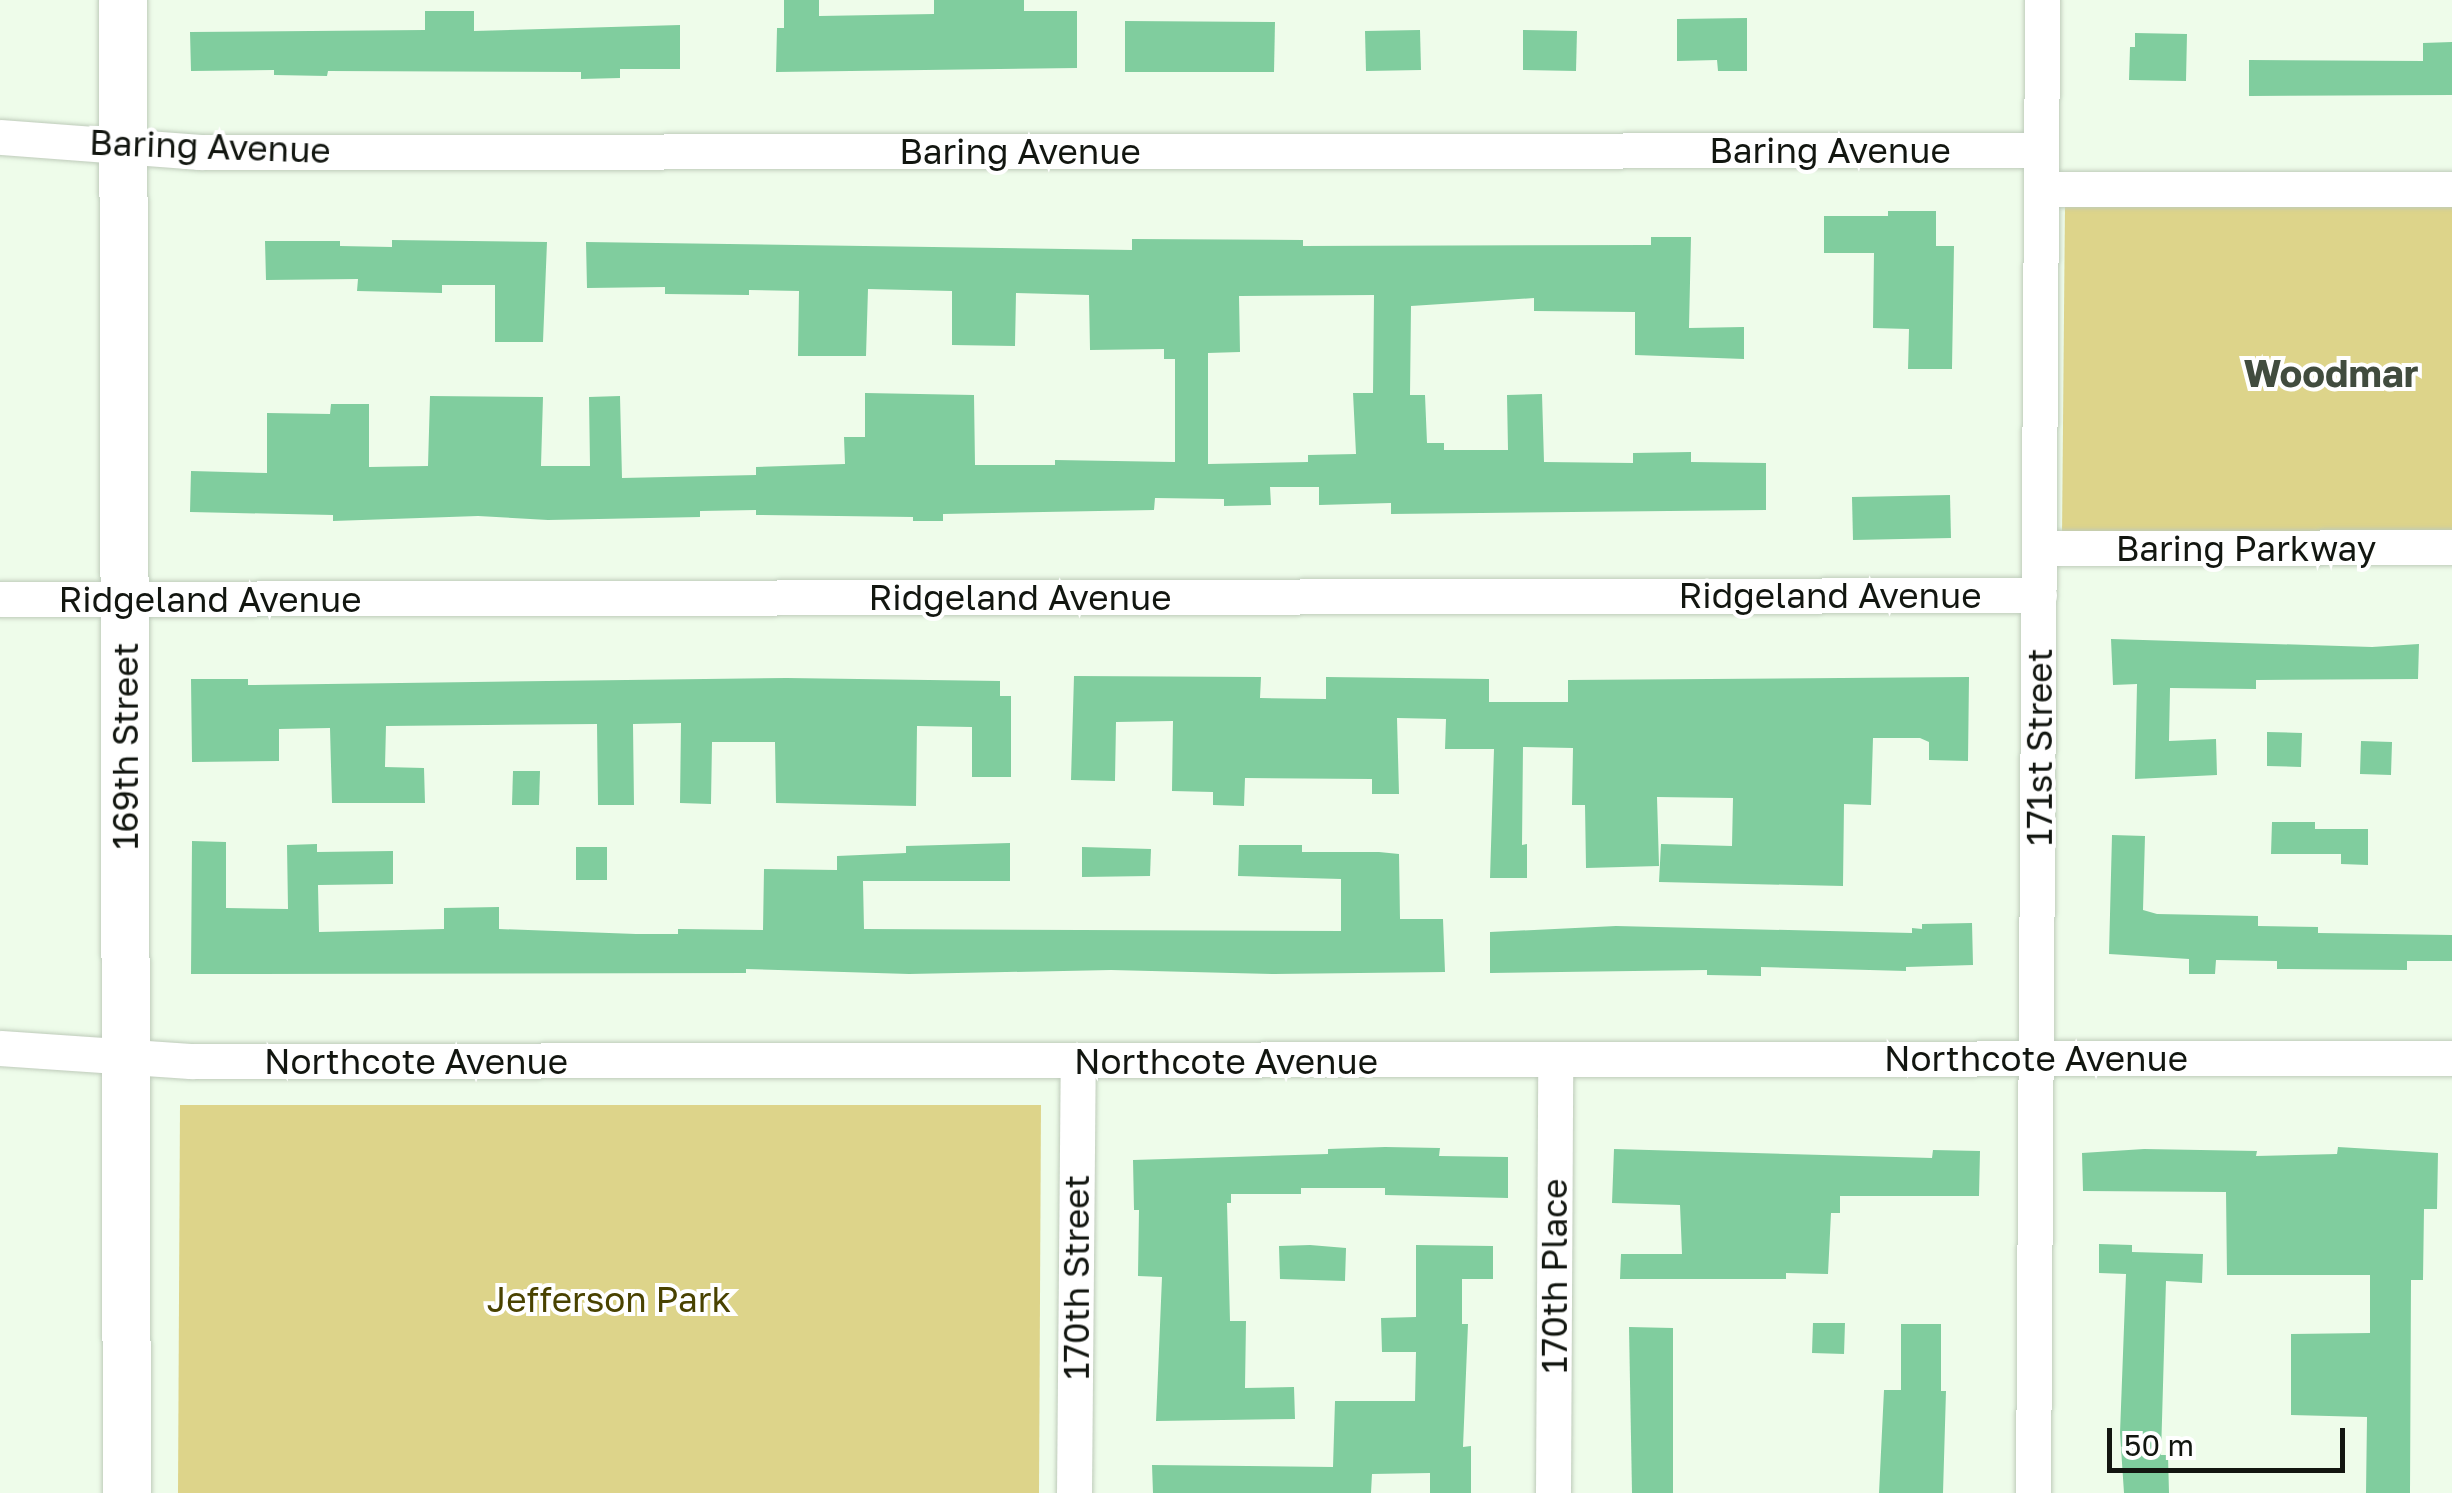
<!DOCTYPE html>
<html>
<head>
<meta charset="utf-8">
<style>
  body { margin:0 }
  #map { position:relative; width:2452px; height:1493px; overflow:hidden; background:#eefcea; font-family:"Golos Text",sans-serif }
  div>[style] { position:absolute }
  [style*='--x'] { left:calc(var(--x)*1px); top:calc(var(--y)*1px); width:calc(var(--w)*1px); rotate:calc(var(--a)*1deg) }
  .green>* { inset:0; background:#ddd48a }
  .building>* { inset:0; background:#80cd9e }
  .roads { filter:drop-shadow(0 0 2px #becbba) drop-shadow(0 0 2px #becbba) }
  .street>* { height:35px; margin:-17.5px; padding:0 17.5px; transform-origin:17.5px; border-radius:17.5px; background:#fff }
  .secondary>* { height:48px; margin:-24px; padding:0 24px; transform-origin:24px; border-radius:24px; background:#fff }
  span { translate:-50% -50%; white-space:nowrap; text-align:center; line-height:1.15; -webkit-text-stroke:8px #fff; paint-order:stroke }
  .street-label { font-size:35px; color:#121610 }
  .park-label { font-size:35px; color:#494200 }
  .neighbourhood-label { font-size:38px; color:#414c3e; font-weight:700 }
  .scale { position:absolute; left:2107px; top:1428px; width:238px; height:45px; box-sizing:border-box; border:5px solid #121610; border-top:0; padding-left:12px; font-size:30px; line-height:35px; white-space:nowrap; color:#121610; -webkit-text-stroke:8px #fff; paint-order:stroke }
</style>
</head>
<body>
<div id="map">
  <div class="green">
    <div style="clip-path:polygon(2065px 204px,2452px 204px,2452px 535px,2062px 536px)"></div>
    <div style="clip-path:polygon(180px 1105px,1041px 1105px,1039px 1493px,178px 1493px)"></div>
  </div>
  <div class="building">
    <div style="clip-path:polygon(784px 0,819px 0,819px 16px,934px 14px,934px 0,1024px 0,1024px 11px,1077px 11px,1077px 68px,776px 72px,777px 28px,784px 28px)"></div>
    <div style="clip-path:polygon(425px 11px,474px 11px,474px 31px,680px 25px,680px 69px,620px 69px,620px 78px,581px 79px,581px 72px,328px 71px,327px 76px,274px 75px,274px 70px,191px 71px,190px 32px,425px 30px)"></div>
    <div style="clip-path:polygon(1747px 18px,1747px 71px,1718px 71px,1717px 60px,1677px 61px,1677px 19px)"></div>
    <div style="clip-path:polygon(1125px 21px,1275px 22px,1274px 72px,1125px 72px)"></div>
    <div style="clip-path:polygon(1420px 30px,1421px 70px,1366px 71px,1365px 31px)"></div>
    <div style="clip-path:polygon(1523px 30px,1577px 31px,1576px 71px,1523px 70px)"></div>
    <div style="clip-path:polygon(2135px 33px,2187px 34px,2186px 81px,2129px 80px,2130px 47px,2135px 47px)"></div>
    <div style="clip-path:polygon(2452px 42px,2452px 95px,2249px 96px,2249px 60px,2423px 61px,2423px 43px)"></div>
    <div style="clip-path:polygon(1888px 211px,1936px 211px,1936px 246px,1954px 246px,1952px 369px,1908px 369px,1909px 329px,1873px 328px,1874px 253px,1824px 253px,1824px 216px,1888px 216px)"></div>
    <div style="clip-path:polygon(evenodd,1651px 237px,1691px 237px,1689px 328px,1744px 327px,1744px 359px,1635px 355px,1635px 312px,1534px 311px,1534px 298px,1411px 306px,1410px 395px,1425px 395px,1427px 443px,1444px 443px,1444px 450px,1508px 450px,1507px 395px,1542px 394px,1544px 462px,1633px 463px,1633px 453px,1691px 452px,1691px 462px,1766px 463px,1766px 510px,1391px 514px,1391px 503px,1319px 505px,1319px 487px,1270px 487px,1271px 505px,1224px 506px,1224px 499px,1155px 498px,1154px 510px,943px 514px,943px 521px,913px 521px,913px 517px,756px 515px,756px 510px,700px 511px,700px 517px,548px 520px,478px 516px,333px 521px,333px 515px,190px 512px,191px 471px,267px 473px,267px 413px,330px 414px,331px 404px,369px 404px,369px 467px,428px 466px,430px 396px,543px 397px,541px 466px,590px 466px,589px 397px,620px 396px,622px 478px,756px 475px,756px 467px,845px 464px,844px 437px,865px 437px,865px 393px,974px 395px,975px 465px,1055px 465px,1055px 460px,1175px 462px,1175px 359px,1164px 359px,1164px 349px,1090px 350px,1089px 295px,1016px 293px,1015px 346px,952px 345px,952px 291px,868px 289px,866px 356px,798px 356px,799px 291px,749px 290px,749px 295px,665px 294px,665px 287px,587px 288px,586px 242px,1132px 250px,1132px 239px,1303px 240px,1303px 246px,1651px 245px,1651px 237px,1374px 295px,1373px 393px,1353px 393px,1356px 454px,1308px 455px,1308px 462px,1208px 464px,1208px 353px,1240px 352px,1239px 296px,1374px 295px)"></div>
    <div style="clip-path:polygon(392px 240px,547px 242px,543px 342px,495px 342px,495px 285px,442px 285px,442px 293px,357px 291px,358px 279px,266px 280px,265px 241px,340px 241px,340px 246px,392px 247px)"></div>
    <div style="clip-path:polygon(1950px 495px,1951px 538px,1853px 540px,1852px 497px)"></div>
    <div style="clip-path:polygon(2111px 639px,2372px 647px,2419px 644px,2418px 679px,2256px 680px,2256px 689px,2170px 688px,2169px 741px,2216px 739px,2217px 775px,2135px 779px,2137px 684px,2113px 685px)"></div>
    <div style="clip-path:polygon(1074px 676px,1261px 677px,1260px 698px,1326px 699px,1326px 677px,1489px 679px,1489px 702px,1568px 702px,1568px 680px,1969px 677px,1968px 761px,1929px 760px,1929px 742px,1920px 738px,1873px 738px,1871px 805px,1844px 804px,1843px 886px,1659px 882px,1661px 844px,1732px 846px,1733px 798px,1657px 797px,1659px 866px,1586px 868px,1585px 805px,1572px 805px,1573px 748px,1523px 747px,1522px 845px,1527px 844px,1527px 878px,1490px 878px,1494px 749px,1445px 749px,1446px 719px,1397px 718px,1399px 794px,1372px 794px,1372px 779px,1245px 778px,1244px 806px,1213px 805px,1213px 792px,1172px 791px,1173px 721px,1116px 722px,1115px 781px,1071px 780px)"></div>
    <div style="clip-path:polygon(787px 678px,1000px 681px,1000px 696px,1011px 696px,1011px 777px,972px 777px,972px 727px,917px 726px,916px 806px,776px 803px,775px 742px,712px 742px,711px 804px,680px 803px,681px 723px,633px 724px,634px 805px,598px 805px,597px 724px,386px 726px,385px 767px,424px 768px,425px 803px,332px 803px,330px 728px,279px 729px,279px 761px,192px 762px,191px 679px,248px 679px,248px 685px)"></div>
    <div style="clip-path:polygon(2267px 732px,2302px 733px,2301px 767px,2267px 766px)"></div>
    <div style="clip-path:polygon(2361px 741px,2392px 742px,2391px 775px,2360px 774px)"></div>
    <div style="clip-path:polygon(513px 771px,540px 771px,539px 805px,512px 805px)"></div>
    <div style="clip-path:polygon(2272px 822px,2315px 822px,2315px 829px,2368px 829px,2368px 865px,2341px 864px,2341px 854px,2271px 854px)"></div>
    <div style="clip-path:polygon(2112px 835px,2145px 836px,2143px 910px,2157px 914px,2258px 916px,2258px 926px,2318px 927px,2318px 933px,2452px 935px,2452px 961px,2407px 961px,2407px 970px,2277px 969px,2277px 961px,2216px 960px,2215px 974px,2189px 974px,2189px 959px,2109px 954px)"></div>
    <div style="clip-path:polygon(192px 841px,226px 842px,226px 908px,288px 909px,287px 845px,317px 844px,317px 852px,393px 851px,393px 884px,318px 885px,319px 932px,444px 929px,444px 908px,499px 907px,499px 929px,636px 934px,678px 934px,678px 929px,763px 930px,764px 869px,837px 870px,837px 856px,906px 853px,906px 846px,1010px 843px,1010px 881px,863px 881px,864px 929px,1341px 931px,1341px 879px,1238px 876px,1239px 845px,1302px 845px,1302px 852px,1379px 852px,1399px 854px,1400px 919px,1443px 919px,1445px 972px,1274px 974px,1111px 970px,909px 974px,746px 969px,746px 973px,191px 974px)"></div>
    <div style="clip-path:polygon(576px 847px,607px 847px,607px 880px,576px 880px)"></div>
    <div style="clip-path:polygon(1082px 847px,1151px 849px,1150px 876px,1082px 877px)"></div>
    <div style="clip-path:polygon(1972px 923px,1973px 965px,1906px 967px,1906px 971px,1761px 967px,1761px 976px,1707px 975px,1707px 970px,1490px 973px,1490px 932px,1616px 926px,1912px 933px,1912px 928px,1922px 929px,1922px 924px)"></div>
    <div style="clip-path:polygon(1385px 1147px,1440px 1148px,1439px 1156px,1508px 1157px,1508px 1198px,1385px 1195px,1385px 1188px,1301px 1188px,1301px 1194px,1231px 1194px,1231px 1203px,1227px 1203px,1230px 1321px,1246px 1321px,1245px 1388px,1294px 1387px,1295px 1419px,1156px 1421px,1162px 1277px,1138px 1276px,1139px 1210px,1134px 1210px,1133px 1160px,1328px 1154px,1328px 1149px)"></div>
    <div style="clip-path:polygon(2338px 1147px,2438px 1153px,2437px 1209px,2424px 1209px,2423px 1280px,2411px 1280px,2410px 1493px,2366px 1493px,2367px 1417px,2291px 1415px,2291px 1334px,2370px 1333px,2370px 1275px,2227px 1275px,2226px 1192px,2083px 1191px,2082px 1153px,2144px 1149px,2257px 1151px,2256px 1156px,2337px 1154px)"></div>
    <div style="clip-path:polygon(1614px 1149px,1932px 1158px,1933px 1150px,1980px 1151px,1979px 1196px,1840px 1196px,1840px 1213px,1831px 1213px,1828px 1274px,1786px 1273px,1786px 1279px,1620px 1279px,1621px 1254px,1682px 1254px,1680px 1205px,1612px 1203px)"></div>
    <div style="clip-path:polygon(2099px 1244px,2132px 1245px,2132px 1252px,2203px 1254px,2202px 1283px,2166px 1281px,2161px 1455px,2168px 1455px,2169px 1493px,2124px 1493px,2120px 1433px,2126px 1274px,2099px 1273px)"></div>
    <div style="clip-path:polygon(1310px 1245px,1346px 1248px,1345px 1281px,1280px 1279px,1279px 1246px)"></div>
    <div style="clip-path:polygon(1416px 1245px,1493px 1246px,1493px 1279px,1462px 1279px,1462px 1324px,1468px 1324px,1463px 1447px,1471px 1446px,1471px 1493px,1430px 1493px,1430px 1473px,1372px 1474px,1371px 1493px,1153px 1493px,1152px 1465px,1333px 1467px,1335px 1401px,1415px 1401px,1416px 1352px,1382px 1352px,1381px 1318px,1416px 1317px)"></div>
    <div style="clip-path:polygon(1813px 1323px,1845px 1323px,1844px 1354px,1812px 1353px)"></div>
    <div style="clip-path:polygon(1901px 1324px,1941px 1324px,1941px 1391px,1946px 1391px,1943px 1493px,1879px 1493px,1884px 1390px,1901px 1390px)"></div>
    <div style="clip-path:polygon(1629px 1327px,1673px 1328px,1673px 1493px,1632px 1493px)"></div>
  </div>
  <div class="roads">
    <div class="street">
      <div style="--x:0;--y:137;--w:200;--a:4.3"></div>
      <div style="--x:199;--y:152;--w:1841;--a:-0.06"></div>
      <div style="--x:2041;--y:189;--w:411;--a:0"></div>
      <div style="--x:2039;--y:548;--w:413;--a:-0.1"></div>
      <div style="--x:0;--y:599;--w:2039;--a:-0.11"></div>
      <div style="--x:0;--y:1048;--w:191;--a:3.9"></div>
      <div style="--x:191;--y:1061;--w:2261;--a:-0.08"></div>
      <div style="--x:1074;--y:1493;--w:432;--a:-89.5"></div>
      <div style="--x:1553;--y:1493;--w:434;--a:-89.7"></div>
      <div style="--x:2033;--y:1493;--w:1493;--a:-89.65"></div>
    </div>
    <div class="secondary">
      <div style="--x:123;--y:0;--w:1493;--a:89.85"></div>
    </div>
  </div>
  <div class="street-label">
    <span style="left:210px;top:146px;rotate:2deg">Baring Avenue</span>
    <span style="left:1830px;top:150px">Baring Avenue</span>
    <span style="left:1020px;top:151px">Baring Avenue</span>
    <span style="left:2246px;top:548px">Baring Parkway</span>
    <span style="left:1830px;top:595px">Ridgeland Avenue</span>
    <span style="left:1020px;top:597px">Ridgeland Avenue</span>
    <span style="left:210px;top:599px">Ridgeland Avenue</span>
    <span style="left:125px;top:746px;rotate:-90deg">169th Street</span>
    <span style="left:2039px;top:747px;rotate:-90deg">171st Street</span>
    <span style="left:2036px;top:1058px">Northcote Avenue</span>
    <span style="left:416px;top:1061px">Northcote Avenue</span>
    <span style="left:1226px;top:1061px">Northcote Avenue</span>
    <span style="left:1554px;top:1276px;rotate:-90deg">170th Place</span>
    <span style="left:1076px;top:1277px;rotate:-90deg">170th Street</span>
  </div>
  <div class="park-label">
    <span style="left:609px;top:1299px">Jefferson Park</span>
  </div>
  <div class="neighbourhood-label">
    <span style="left:2331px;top:373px">Woodmar</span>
  </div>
  <div class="scale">50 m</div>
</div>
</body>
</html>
